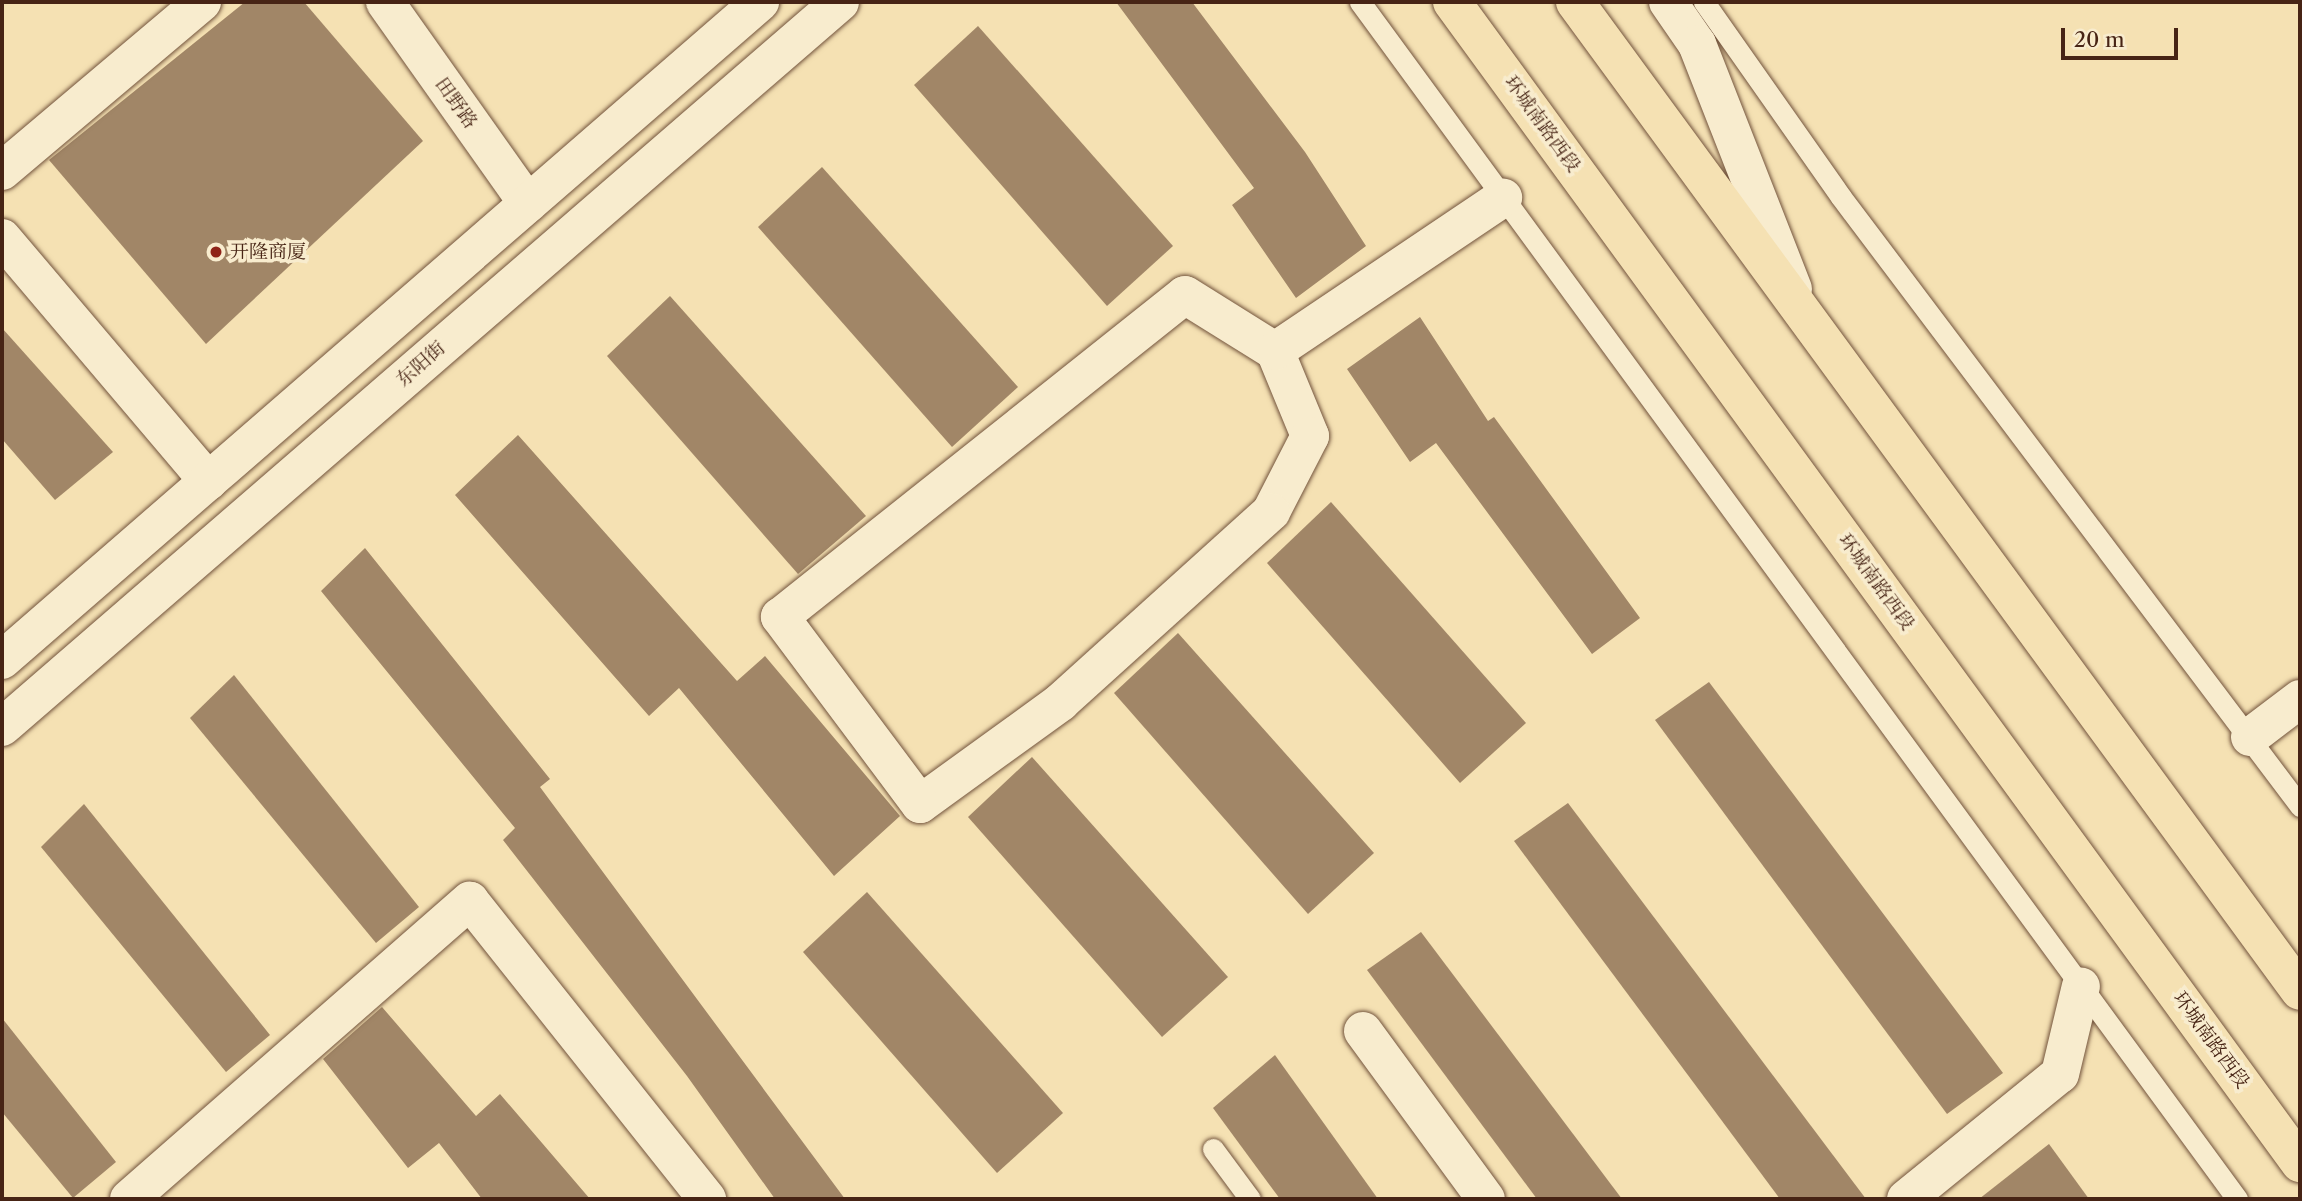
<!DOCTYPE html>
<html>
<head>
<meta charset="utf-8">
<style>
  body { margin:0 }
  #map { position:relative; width:2302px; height:1201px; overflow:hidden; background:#f5e1b3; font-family:"Libre Caslon Text","Noto Serif SC",serif }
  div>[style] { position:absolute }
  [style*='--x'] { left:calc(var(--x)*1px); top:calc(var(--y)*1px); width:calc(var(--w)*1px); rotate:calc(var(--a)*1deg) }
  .building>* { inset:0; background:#a18667 }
  .roads { filter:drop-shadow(0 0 2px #72533c) drop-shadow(0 0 2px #72533c) }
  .lane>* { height:21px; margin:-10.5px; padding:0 10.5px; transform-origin:10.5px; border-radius:10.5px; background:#f8ecce }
  .street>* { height:38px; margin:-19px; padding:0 19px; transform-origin:19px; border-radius:19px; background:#f8ecce }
  .secondary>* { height:38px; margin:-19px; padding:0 19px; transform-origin:19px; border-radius:19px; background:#f8ecce }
  .primary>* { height:38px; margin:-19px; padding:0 19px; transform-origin:19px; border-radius:19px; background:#f5e1b3 }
  .dots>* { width:19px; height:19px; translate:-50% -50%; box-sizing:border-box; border:4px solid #f8ecce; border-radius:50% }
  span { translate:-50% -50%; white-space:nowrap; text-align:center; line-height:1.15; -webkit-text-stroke:7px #f8ecce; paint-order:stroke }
  .street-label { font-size:19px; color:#472415 }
  .poi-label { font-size:19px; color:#472415 }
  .left { translate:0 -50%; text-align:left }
  .frame { position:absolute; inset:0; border:4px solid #472415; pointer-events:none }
  .scale { position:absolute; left:2061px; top:28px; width:117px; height:32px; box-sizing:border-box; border:4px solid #472415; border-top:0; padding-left:9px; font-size:21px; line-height:24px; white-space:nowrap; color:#472415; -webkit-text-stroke:5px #f8ecce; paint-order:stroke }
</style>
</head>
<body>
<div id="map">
  <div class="building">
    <div style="clip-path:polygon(245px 2px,304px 2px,423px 141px,206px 344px,49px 160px)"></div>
    <div style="clip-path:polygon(1116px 2px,1192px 2px,1305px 152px,1366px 246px,1296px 298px,1232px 205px,1254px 188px)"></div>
    <div style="clip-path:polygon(978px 26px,1173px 246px,1107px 306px,914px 85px)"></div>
    <div style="clip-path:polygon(822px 167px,1018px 387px,952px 447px,758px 227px)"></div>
    <div style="clip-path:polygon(670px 296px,866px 516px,798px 574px,607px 356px)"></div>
    <div style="clip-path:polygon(1420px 317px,1488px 421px,1494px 417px,1640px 618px,1592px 654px,1436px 443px,1410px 462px,1347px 369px)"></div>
    <div style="clip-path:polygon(2px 328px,113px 452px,55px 500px,2px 439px)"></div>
    <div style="clip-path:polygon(518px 435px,737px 681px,765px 656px,900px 816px,834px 876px,679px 688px,649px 716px,455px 495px)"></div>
    <div style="clip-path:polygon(1331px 502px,1526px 723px,1460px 783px,1267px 563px)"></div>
    <div style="clip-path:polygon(365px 548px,550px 779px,540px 787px,845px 1199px,775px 1199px,687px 1076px,503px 840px,515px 828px,321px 591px)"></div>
    <div style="clip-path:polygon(1178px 633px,1374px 853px,1308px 914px,1114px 693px)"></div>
    <div style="clip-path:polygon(234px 675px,419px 907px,376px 943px,190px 718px)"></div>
    <div style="clip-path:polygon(1709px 682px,2003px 1073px,1947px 1114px,1655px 720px)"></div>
    <div style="clip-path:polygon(1032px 757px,1228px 977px,1162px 1037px,968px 817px)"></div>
    <div style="clip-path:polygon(1568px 803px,1866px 1199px,1780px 1199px,1514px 841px)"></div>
    <div style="clip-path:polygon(84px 804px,270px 1035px,226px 1072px,41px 847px)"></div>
    <div style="clip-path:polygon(867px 892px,1063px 1113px,997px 1173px,803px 952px)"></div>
    <div style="clip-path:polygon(1421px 932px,1622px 1199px,1537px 1199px,1367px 970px)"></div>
    <div style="clip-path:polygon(382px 1007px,476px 1116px,500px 1094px,590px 1199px,482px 1199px,439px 1143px,408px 1168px,323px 1059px)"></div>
    <div style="clip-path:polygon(2px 1018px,116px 1162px,73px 1198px,2px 1112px)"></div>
    <div style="clip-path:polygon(1275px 1055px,1378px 1199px,1280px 1199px,1213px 1108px)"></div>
    <div style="clip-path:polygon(2049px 1144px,2089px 1199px,1979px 1199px)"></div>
  </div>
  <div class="roads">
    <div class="lane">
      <div style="--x:1360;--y:2;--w:1484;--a:53.77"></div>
      <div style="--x:1704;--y:2;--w:238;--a:54.9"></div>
      <div style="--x:1841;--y:197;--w:763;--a:52.99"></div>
      <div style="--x:1213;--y:1149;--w:62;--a:53.5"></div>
    </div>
    <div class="street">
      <div style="--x:385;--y:2;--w:247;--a:54.7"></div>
      <div style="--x:2;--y:171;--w:262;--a:-40.2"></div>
      <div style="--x:2;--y:238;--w:319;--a:49.7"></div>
      <div style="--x:1275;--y:351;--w:92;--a:67.6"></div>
      <div style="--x:1310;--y:436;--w:85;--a:117.2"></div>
      <div style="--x:1271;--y:512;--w:283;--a:137.9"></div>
      <div style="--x:1061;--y:702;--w:174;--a:144.1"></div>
      <div style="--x:920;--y:804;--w:234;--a:-126.8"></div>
      <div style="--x:780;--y:617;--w:517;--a:-38.49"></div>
      <div style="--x:1185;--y:295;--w:106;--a:31.9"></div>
      <div style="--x:1275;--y:351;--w:275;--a:-33.9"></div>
      <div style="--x:2250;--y:737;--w:63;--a:-37.2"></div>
      <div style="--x:1363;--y:1031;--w:208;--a:53.8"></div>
      <div style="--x:129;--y:1199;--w:453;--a:-41.2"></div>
      <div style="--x:470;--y:901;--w:381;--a:51.5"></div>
      <div style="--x:1906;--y:1199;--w:198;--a:-39.1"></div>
      <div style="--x:2060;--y:1074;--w:90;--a:-76.6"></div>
    </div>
    <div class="secondary">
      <div style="--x:1668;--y:2;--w:51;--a:55.4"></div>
      <div style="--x:1697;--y:44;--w:263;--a:68.6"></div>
      <div style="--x:2;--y:660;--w:1004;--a:-40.96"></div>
      <div style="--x:2;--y:727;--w:1108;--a:-40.86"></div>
    </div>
    <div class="primary">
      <div style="--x:1452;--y:2;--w:1438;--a:53.86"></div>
      <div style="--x:1575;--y:2;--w:1226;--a:53.76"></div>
    </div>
  </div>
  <div class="dots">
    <div style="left:216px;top:252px;background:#8f2418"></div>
  </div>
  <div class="street-label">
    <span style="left:456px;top:103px;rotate:55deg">田野路</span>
    <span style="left:1542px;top:124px;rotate:54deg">环城南路西段</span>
    <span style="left:421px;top:364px;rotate:-41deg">东阳街</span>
    <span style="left:1876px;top:582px;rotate:54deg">环城南路西段</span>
    <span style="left:2211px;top:1040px;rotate:54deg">环城南路西段</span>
  </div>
  <div class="poi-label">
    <span class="left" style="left:230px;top:252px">开隆商厦</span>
  </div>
  <div class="frame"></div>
  <div class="scale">20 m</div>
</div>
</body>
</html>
